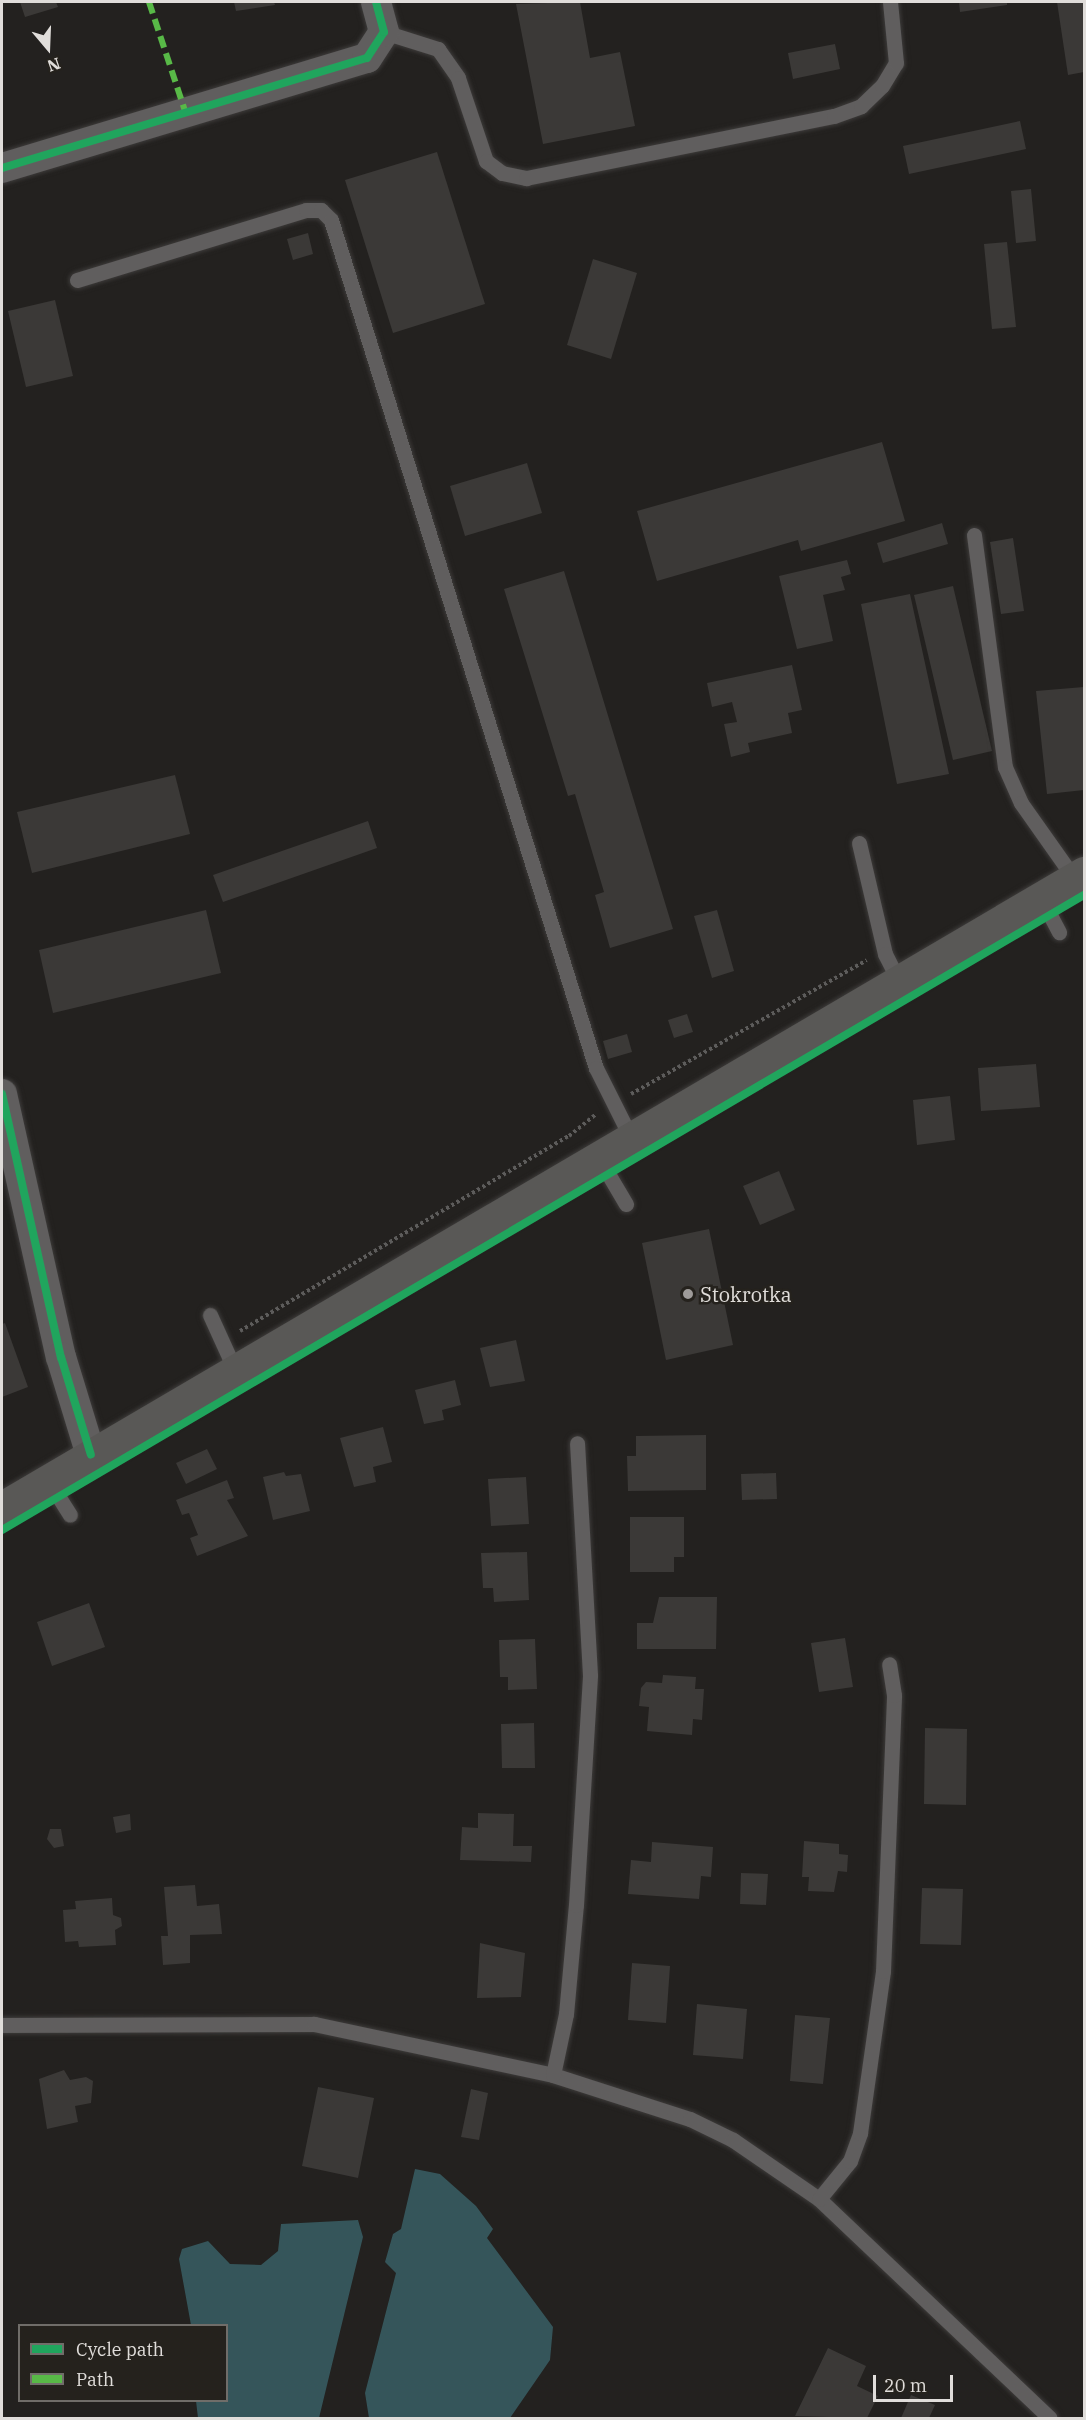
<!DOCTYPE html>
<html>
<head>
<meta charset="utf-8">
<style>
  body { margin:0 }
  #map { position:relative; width:1086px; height:2420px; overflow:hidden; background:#23211f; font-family:"IBM Plex Serif",serif }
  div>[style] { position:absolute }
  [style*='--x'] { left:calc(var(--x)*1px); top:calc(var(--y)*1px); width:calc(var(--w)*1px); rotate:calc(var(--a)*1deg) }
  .water>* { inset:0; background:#35555a }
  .building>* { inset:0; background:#3b3937 }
  .path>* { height:4px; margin-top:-2px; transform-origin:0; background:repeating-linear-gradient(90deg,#5d5c5b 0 3px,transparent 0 6px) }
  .roads { filter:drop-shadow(0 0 2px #3d3b3a) drop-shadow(0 0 2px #3d3b3a) }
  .lane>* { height:15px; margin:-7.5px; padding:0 7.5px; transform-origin:7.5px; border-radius:7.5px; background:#605e5e }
  .street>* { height:30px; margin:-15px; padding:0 15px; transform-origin:15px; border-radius:15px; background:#605e5e }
  .secondary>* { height:33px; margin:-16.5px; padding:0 16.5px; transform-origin:16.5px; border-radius:16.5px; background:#595856 }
  .quiet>* { height:6px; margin-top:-3px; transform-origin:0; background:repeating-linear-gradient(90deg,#58b947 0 12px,transparent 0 18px) }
  .cycleway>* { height:8px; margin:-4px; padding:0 4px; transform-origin:4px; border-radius:4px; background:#20a55d }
  .dots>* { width:16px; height:16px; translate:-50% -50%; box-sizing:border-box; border:3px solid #25221d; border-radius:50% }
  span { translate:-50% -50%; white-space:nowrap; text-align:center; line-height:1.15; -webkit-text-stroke:5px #25221d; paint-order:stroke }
  .poi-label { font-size:20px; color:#e0ddda }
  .left { translate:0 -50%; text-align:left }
  .frame { position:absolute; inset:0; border:3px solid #e0ddda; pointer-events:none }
  .legend { position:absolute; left:18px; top:2324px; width:210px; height:78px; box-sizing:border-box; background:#25221d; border:2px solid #706d69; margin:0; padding:8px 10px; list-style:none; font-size:18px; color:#e0ddda }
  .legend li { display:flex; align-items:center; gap:12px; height:30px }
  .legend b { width:30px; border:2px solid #706d69 }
  .north { position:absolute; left:18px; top:18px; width:60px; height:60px; -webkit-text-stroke:4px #25221d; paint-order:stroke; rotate:161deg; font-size:16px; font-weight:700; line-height:24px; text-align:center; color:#e0ddda }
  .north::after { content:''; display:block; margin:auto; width:21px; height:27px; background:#e0ddda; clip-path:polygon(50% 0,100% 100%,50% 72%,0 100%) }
  .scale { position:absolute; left:873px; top:2375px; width:80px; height:27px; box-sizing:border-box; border:3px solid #e0ddda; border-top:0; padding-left:8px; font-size:18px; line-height:21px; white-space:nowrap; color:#e0ddda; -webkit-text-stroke:4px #25221d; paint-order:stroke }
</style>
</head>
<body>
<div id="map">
  <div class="water">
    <div style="clip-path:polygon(415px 2169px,440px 2174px,476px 2206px,493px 2229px,487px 2238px,553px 2327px,550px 2360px,510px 2418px,369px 2418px,365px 2393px,396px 2273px,385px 2262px,393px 2234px,401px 2229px)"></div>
    <div style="clip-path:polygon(358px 2220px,363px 2237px,319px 2418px,198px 2418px,196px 2401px,226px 2400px,226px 2326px,191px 2325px,179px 2259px,182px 2249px,208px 2241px,230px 2264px,261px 2265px,278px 2251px,281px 2224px)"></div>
  </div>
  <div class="building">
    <div style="clip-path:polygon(20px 2px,56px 2px,58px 7px,25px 17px)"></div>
    <div style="clip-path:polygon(234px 2px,274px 2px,275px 5px,236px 11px)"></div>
    <div style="clip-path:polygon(580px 2px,590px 58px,620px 52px,635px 126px,543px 144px,516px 4px)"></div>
    <div style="clip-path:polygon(959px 2px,1007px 2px,1007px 5px,960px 12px)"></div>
    <div style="clip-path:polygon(1057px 2px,1084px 2px,1084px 72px,1068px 75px)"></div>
    <div style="clip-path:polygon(835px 44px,840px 69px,793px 79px,788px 53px)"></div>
    <div style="clip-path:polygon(1020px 121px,1026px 149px,909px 174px,903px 146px)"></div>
    <div style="clip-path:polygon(437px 152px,485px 304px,393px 333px,345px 180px)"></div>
    <div style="clip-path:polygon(1031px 189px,1036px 241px,1016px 243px,1011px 191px)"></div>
    <div style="clip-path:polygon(308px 233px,313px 254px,293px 260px,287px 239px)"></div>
    <div style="clip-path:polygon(1007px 242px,1016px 327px,992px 329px,984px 244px)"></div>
    <div style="clip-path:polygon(593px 259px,637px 273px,611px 359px,567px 345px)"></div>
    <div style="clip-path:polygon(55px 300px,73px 376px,26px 387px,8px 311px)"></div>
    <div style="clip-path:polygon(882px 442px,905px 521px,801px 551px,798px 540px,657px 581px,637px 511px)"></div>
    <div style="clip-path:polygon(527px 463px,542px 513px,465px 536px,450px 486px)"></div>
    <div style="clip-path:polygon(942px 523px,948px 544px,883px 563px,877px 543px)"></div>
    <div style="clip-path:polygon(1013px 538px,1024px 611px,1001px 614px,990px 542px)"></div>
    <div style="clip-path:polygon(847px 560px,851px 574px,841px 577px,845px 590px,823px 595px,833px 641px,797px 649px,779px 576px)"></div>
    <div style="clip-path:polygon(564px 571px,673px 929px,610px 948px,595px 895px,604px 892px,575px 794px,568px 796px,504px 589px)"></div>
    <div style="clip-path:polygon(953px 586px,992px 751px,953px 760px,914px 595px)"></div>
    <div style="clip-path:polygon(910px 594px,949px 774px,897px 784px,861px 604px)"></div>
    <div style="clip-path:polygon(792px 665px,802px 710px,788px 713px,792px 733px,748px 743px,750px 752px,731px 757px,724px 724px,737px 722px,732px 702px,712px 707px,707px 683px)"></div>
    <div style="clip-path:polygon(1084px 687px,1084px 790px,1047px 794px,1036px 691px)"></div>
    <div style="clip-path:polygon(175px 775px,190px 834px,32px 873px,17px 812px)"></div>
    <div style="clip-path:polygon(368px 821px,377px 848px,223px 902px,213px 875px)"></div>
    <div style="clip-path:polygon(206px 910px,221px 973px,53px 1013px,39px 950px)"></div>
    <div style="clip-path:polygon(717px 910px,734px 971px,712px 978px,694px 916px)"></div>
    <div style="clip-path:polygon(687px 1014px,693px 1032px,674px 1038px,668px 1020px)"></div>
    <div style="clip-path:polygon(627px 1034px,632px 1052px,608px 1059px,603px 1041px)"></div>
    <div style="clip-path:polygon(1036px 1064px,1040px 1107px,981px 1111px,978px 1068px)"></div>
    <div style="clip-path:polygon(950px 1096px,955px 1140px,917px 1145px,913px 1100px)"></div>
    <div style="clip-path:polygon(779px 1171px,795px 1210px,760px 1225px,743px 1186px)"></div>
    <div style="clip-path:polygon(709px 1229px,733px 1345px,666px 1360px,642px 1243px)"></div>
    <div style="clip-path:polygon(5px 1323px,28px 1387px,2px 1397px,2px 1324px)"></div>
    <div style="clip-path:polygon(516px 1340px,525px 1381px,490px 1387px,480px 1348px)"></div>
    <div style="clip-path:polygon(455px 1380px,461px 1405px,442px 1410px,444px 1420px,424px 1424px,415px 1390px)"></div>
    <div style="clip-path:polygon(383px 1427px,392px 1462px,373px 1467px,376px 1482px,354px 1487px,340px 1438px)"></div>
    <div style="clip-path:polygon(706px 1435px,706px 1490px,628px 1491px,627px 1456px,636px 1456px,636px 1436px)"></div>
    <div style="clip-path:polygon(207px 1449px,217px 1469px,186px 1484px,176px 1463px)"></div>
    <div style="clip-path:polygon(284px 1472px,286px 1476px,301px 1474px,310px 1511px,273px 1520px,263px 1477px)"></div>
    <div style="clip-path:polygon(776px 1473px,777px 1499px,742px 1500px,741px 1474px)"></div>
    <div style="clip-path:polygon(526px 1477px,529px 1524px,491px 1526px,488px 1479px)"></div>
    <div style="clip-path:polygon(227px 1480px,234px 1498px,227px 1500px,248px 1536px,197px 1556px,190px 1538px,198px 1535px,189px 1513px,182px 1515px,176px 1500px)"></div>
    <div style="clip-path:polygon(630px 1517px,684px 1517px,684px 1557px,674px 1557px,674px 1572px,630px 1572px)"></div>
    <div style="clip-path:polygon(527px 1552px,529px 1600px,494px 1602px,493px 1588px,483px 1588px,481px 1553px)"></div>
    <div style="clip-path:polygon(659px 1597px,717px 1597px,716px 1649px,637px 1649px,637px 1623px,653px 1623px)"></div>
    <div style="clip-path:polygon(89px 1603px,105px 1647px,52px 1666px,37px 1622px)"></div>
    <div style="clip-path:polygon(845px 1638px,853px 1687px,819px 1692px,811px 1643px)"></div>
    <div style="clip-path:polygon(535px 1639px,537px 1689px,508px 1690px,508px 1677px,500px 1677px,499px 1640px)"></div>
    <div style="clip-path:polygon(663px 1675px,696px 1677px,695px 1689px,704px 1689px,702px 1720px,693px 1719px,692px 1735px,647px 1731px,649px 1707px,639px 1706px,641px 1688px,646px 1682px,662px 1683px)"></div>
    <div style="clip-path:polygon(534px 1723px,535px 1768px,502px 1768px,501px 1724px)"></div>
    <div style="clip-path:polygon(925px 1728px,967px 1729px,966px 1805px,924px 1804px)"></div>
    <div style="clip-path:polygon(478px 1813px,514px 1814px,513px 1846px,532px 1846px,531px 1862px,460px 1860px,462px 1827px,478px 1828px)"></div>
    <div style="clip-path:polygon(130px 1814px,131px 1830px,116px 1833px,113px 1817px)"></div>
    <div style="clip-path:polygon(50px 1829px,61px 1829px,64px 1846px,54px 1848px,47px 1839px)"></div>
    <div style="clip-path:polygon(804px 1841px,839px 1844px,839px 1854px,848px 1855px,847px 1872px,838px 1871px,834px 1892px,808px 1891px,809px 1877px,802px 1877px)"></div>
    <div style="clip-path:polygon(652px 1842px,713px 1847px,711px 1877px,701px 1876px,699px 1899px,628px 1894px,631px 1860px,651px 1862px)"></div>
    <div style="clip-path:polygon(741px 1873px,768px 1874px,766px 1905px,740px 1904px)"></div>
    <div style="clip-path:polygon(195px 1885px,197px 1906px,219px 1904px,222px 1934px,190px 1935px,190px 1963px,163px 1965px,161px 1936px,168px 1936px,164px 1887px)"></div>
    <div style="clip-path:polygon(922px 1888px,963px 1889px,961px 1945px,920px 1944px)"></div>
    <div style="clip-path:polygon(112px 1898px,113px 1915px,121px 1918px,122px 1926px,115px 1930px,116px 1945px,79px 1947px,78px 1941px,65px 1942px,63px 1910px,76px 1909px,75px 1901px)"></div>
    <div style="clip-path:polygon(480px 1943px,525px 1953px,521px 1997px,477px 1998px)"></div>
    <div style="clip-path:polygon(632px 1963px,670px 1966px,666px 2023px,628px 2020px)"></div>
    <div style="clip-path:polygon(697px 2004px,747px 2009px,743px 2059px,693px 2055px)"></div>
    <div style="clip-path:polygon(795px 2015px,830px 2018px,823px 2084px,790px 2081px)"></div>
    <div style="clip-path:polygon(64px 2070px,70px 2080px,86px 2077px,93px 2081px,91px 2103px,75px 2106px,78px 2122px,47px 2129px,39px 2079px)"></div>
    <div style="clip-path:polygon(318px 2087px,374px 2098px,358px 2178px,302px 2166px)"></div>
    <div style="clip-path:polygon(471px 2089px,488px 2093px,479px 2140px,461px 2137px)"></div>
    <div style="clip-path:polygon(828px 2348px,866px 2366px,857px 2386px,878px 2396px,867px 2418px,795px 2416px)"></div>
    <div style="clip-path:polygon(911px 2395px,935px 2405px,929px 2418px,901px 2418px)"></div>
  </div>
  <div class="path">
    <div style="--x:631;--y:1094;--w:271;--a:-29.6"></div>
    <div style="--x:240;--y:1331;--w:382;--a:-30.7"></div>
    <div style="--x:569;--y:1136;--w:35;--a:-39"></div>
  </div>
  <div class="roads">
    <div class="lane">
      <div style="--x:384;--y:32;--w:57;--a:17.5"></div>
      <div style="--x:438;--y:49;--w:35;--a:55"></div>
      <div style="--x:458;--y:78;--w:88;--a:71.4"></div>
      <div style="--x:486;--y:161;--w:20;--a:37"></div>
      <div style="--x:502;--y:173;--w:25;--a:12"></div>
      <div style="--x:526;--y:178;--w:314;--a:-11.4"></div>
      <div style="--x:834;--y:116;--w:29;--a:-20"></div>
      <div style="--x:861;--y:106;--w:29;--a:-44"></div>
      <div style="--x:882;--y:86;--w:27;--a:-59"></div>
      <div style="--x:896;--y:63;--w:61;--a:-95.6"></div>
      <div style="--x:77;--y:280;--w:239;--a:-17"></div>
      <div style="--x:306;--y:210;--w:15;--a:0"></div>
      <div style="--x:321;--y:210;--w:14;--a:45"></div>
      <div style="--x:331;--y:220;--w:888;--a:72.65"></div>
      <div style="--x:596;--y:1068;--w:76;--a:63.4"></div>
      <div style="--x:974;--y:535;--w:234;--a:82.4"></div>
      <div style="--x:1005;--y:767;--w:39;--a:66"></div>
      <div style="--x:1021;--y:803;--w:92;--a:54.8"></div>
      <div style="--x:859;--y:843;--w:114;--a:76.8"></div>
      <div style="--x:885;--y:954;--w:28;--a:63"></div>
      <div style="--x:1040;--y:896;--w:41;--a:62.2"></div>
      <div style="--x:597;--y:1155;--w:57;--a:59.4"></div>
      <div style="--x:210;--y:1315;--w:60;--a:65.6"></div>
      <div style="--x:48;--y:1480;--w:41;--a:57.8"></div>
      <div style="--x:2;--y:2025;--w:312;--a:-0.2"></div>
      <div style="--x:314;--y:2024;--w:244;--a:12"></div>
      <div style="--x:553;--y:2075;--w:144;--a:17.8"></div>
      <div style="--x:690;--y:2119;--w:48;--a:26"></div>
      <div style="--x:733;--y:2140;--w:104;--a:34.5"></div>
      <div style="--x:819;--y:2199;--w:318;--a:43.5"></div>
      <div style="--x:553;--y:2075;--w:62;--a:-78"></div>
      <div style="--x:566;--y:2014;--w:109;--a:-84.8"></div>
      <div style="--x:576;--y:1905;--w:230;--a:-86.5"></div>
      <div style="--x:590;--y:1675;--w:232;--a:-93.2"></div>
      <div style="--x:819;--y:2199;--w:49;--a:-50.8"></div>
      <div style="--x:850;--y:2161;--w:30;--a:-70"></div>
      <div style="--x:860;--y:2133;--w:164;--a:-81.9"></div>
      <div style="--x:883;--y:1971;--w:276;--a:-87.7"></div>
      <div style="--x:894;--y:1695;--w:31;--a:-99"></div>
    </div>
    <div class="street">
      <div style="--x:2;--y:168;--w:381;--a:-16.8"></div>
      <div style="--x:367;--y:58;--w:31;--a:-57"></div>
      <div style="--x:384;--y:32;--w:31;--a:-105"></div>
      <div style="--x:2;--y:1094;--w:270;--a:77.4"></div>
      <div style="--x:61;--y:1357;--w:102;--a:73"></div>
    </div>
    <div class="secondary">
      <div style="--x:2;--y:1508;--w:1255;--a:-30.41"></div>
    </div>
  </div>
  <div class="quiet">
    <div style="--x:149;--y:2;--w:115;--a:71.7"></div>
  </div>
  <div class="cycleway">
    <div style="--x:2;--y:168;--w:381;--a:-16.8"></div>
    <div style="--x:367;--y:58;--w:31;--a:-57"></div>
    <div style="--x:384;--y:32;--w:31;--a:-105"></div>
    <div style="--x:2;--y:1094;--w:270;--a:77.4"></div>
    <div style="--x:61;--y:1357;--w:102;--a:73"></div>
    <div style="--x:2;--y:1530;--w:1255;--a:-30.41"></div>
  </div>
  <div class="dots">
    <div style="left:688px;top:1294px;background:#9e9b99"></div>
  </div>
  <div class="poi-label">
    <span class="left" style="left:700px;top:1294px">Stokrotka</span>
  </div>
  <div class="frame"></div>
  <ul class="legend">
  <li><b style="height:8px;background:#20a55d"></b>Cycle path</li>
  <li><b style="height:8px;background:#58b947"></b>Path</li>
  </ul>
  <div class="north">N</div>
  <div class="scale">20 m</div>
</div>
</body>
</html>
